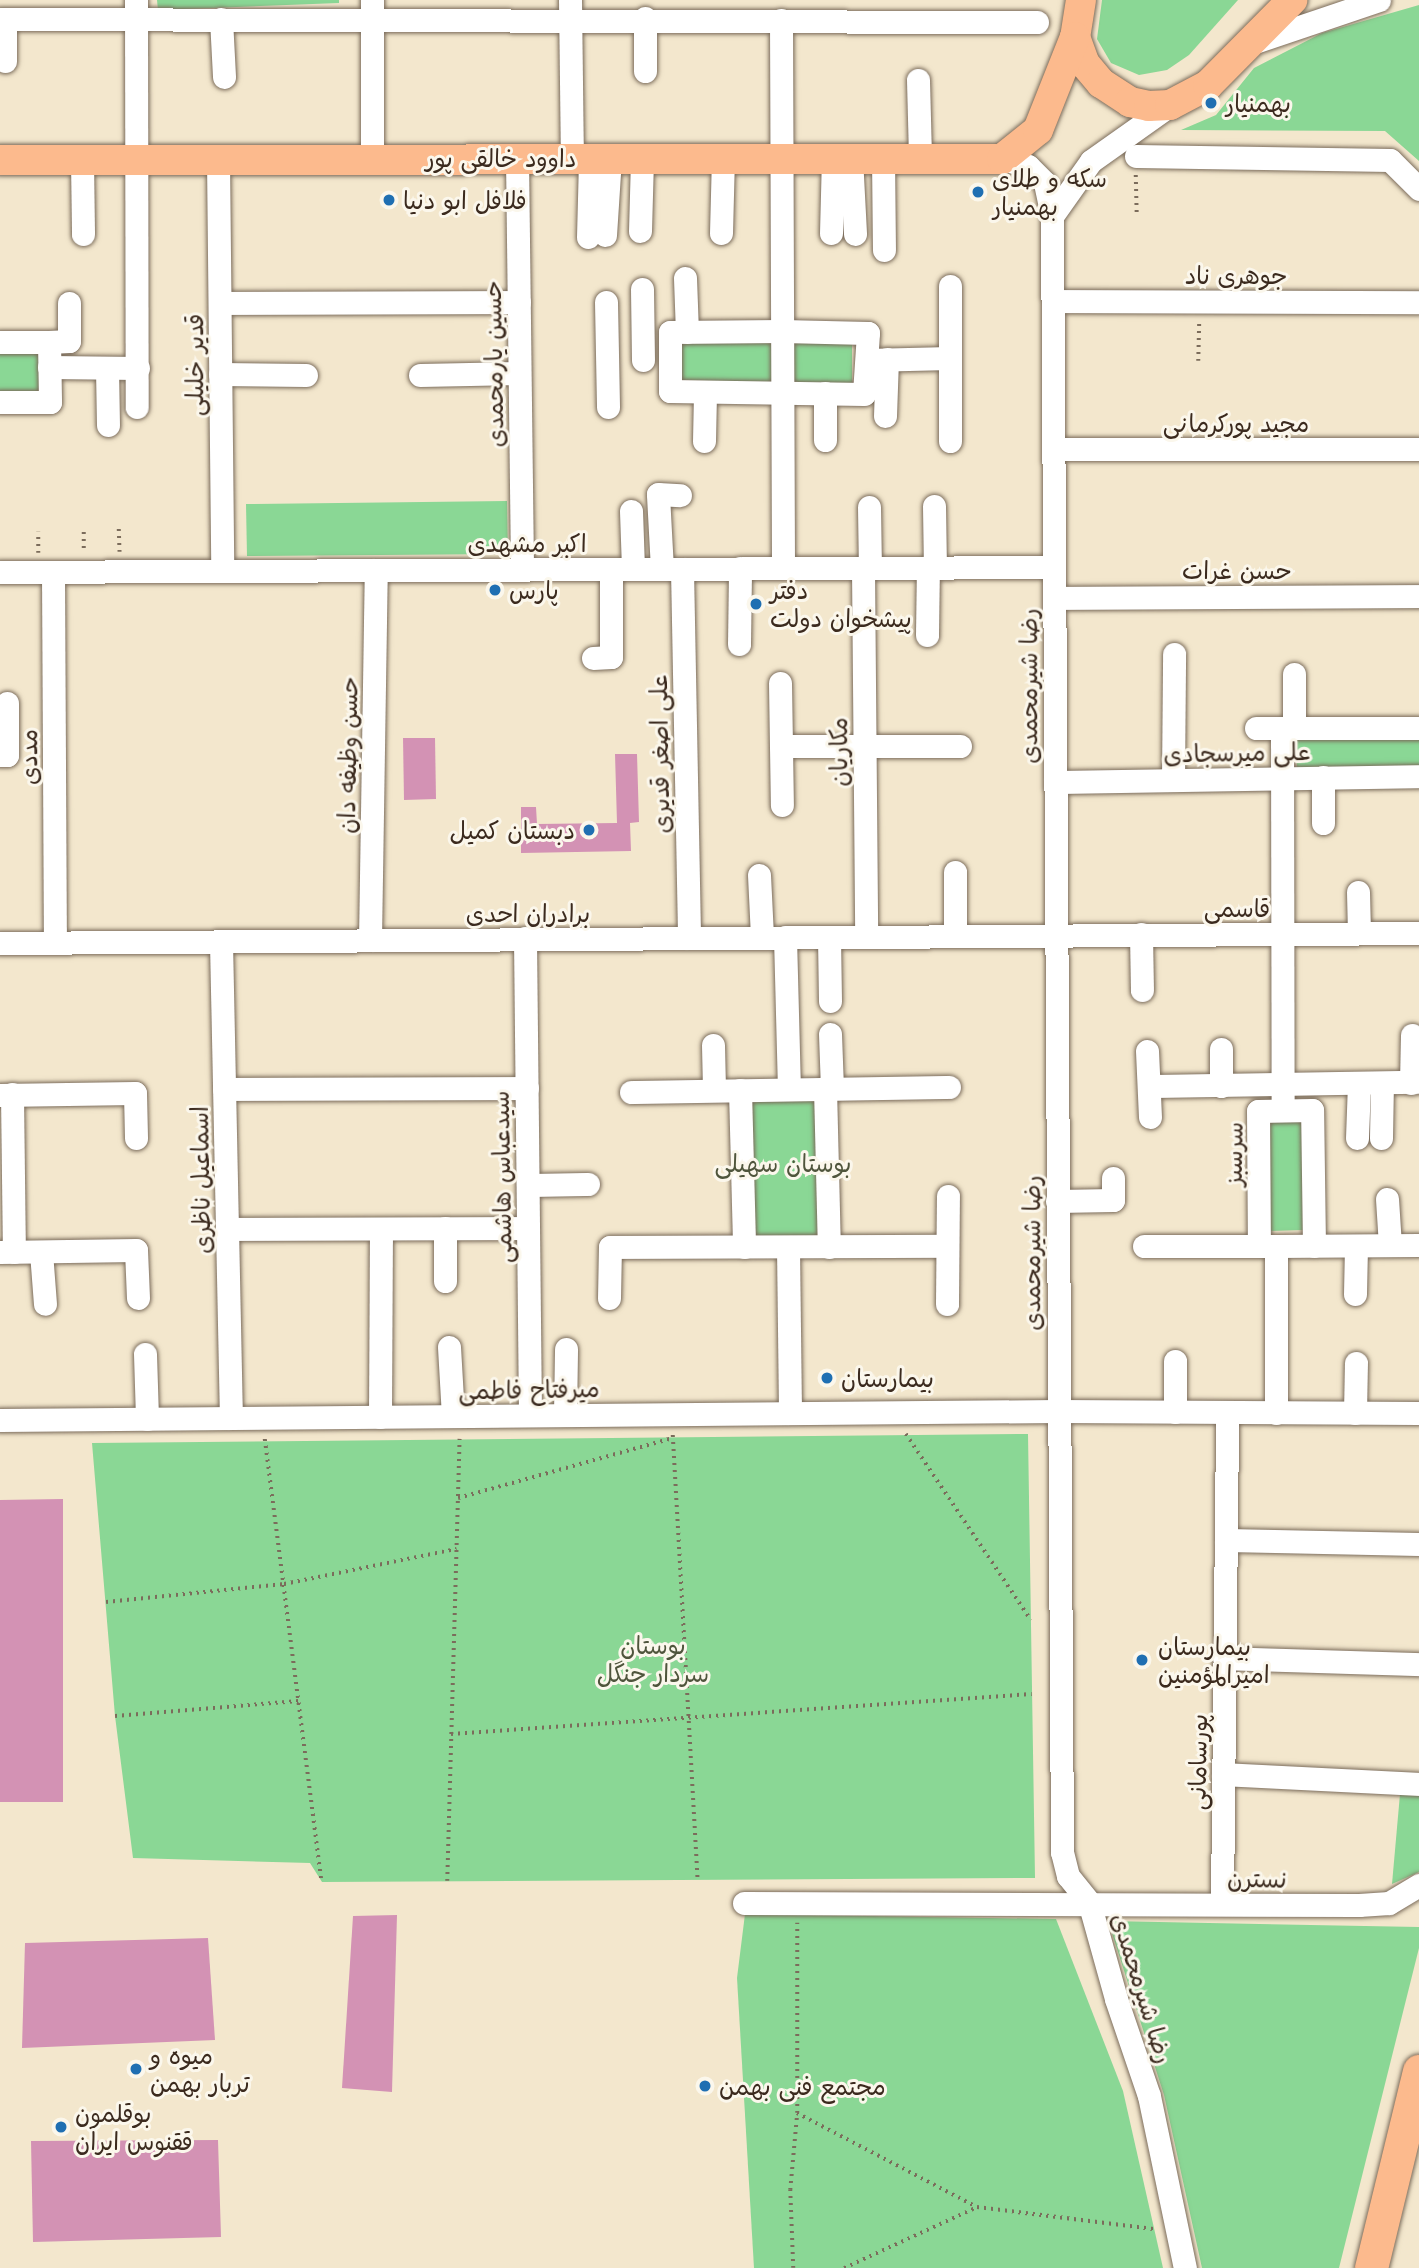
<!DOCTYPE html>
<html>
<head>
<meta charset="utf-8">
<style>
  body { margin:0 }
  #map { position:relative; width:1419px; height:2268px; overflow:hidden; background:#f3e7cd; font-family:"Playpen Sans","Playpen Sans Arabic",sans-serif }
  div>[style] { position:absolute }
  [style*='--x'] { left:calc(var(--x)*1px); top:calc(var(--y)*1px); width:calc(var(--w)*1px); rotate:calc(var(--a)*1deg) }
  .green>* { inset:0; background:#8ad795 }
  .building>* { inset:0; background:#d392b4 }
  .path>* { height:3.5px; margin-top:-1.75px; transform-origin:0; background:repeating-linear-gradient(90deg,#7b6c5b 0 2px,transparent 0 7px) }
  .roads { filter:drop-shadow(0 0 2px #7b6c5b) drop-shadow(0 0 2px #7b6c5b) }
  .minor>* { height:23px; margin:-11.5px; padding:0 11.5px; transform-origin:11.5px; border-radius:11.5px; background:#fff }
  .major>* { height:30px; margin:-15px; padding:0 15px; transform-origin:15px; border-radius:15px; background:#fcba8d }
  .highway>* { height:33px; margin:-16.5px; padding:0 16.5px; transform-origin:16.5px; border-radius:16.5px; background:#fcba8d }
  .dots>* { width:19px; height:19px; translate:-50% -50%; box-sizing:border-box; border:4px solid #fbf7ec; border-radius:50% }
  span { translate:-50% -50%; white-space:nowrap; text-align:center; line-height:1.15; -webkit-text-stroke:6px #fbf7ec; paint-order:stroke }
  .poi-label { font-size:24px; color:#3b2a1e }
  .left { translate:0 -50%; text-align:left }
  .right { translate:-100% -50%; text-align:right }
  .street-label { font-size:24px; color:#3b2a1e }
  .park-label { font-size:24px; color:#4f553c }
</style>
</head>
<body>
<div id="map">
  <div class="green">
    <div style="clip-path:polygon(157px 0,339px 0,339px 3px,158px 10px)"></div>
    <div style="clip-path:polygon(1102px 0,1238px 0,1189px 55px,1167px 70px,1139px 75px,1111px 63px,1097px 39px)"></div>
    <div style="clip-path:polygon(1419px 5px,1419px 161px,1385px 131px,1181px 130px,1216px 115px,1254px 68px,1322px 33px)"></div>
    <div style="clip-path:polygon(680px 340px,852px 341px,852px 385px,680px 380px)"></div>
    <div style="clip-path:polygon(40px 347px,41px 393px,0 394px,0 348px)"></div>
    <div style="clip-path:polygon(507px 501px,508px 554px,247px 556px,246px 504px)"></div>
    <div style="clip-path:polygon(1419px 732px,1419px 770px,1297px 770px,1296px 733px)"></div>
    <div style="clip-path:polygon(823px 1088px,823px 1238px,743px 1238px,743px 1089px)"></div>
    <div style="clip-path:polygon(1302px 1121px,1304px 1230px,1268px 1231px,1266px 1122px)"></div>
    <div style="clip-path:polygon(1028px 1434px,1035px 1878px,322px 1882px,310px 1863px,133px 1858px,115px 1716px,92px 1443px)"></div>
    <div style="clip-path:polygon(1400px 1794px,1419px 1795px,1419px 1872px,1392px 1884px)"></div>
    <div style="clip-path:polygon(745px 1914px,1056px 1919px,1123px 2091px,1163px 2268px,754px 2268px,737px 1978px)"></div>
    <div style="clip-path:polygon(1108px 1921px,1419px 1927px,1419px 1948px,1339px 2268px,1202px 2268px,1164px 2095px)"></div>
  </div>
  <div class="building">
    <div style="clip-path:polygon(403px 738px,435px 738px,436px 799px,404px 800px)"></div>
    <div style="clip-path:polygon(615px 754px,637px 754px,639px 822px,630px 823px,631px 851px,521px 853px,521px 807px,536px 807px,537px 824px,617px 823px)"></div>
    <div style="clip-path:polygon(63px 1499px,63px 1802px,0 1802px,0 1500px)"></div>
    <div style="clip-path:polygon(397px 1915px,392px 2092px,342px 2088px,353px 1916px)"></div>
    <div style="clip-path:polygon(208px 1938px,215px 2040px,22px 2048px,25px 1943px)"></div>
    <div style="clip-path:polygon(218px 2140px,221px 2237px,33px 2242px,31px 2141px)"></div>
  </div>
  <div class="path">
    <div style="--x:1136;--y:175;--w:40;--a:88.6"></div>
    <div style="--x:1198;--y:361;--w:40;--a:-88.6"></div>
    <div style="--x:119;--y:529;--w:23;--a:88"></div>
    <div style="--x:84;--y:532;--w:20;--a:90"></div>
    <div style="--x:38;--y:553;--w:21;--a:-90"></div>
    <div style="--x:906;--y:1434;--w:224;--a:56.1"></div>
    <div style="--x:673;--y:1435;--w:446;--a:86.8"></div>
    <div style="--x:265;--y:1439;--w:447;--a:82.7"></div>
    <div style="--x:458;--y:1498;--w:223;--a:-15.6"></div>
    <div style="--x:106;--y:1602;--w:179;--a:-5.8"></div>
    <div style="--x:284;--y:1584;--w:176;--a:-11.5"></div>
    <div style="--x:115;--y:1716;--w:184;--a:-4.7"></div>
    <div style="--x:451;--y:1734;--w:582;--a:-3.94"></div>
    <div style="--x:447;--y:1881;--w:442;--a:-88.4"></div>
    <div style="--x:797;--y:2113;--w:190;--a:-90"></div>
    <div style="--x:793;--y:2268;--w:78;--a:-92.2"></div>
    <div style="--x:790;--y:2190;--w:77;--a:-84.8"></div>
    <div style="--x:797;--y:2113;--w:203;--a:27.6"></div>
    <div style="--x:977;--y:2207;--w:178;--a:7.1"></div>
    <div style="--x:844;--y:2268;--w:146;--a:-24.6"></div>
  </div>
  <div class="roads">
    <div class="minor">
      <div style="--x:136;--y:0;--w:407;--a:89.9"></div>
      <div style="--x:372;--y:0;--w:159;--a:90"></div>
      <div style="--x:570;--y:0;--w:158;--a:89.3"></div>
      <div style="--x:645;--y:18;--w:53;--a:90"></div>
      <div style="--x:0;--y:19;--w:1037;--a:0.17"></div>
      <div style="--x:5;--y:19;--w:42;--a:90"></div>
      <div style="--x:221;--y:19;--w:58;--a:87"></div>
      <div style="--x:781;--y:20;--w:548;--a:89.79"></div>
      <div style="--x:1252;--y:43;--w:134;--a:-18.7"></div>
      <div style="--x:918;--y:80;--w:77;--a:88.5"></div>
      <div style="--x:1136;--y:156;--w:254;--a:0.9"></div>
      <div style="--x:1390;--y:160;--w:41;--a:45"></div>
      <div style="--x:851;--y:157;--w:77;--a:87"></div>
      <div style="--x:883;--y:157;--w:93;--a:89.4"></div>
      <div style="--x:517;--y:158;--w:412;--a:89.3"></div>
      <div style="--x:218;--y:159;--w:412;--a:89.4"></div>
      <div style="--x:1002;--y:159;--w:27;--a:15"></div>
      <div style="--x:1028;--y:166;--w:24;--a:45"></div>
      <div style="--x:1045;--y:183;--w:34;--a:78"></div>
      <div style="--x:1052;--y:216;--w:1636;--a:89.65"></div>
      <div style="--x:1062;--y:1852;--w:25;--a:76"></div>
      <div style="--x:1068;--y:1876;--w:33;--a:51"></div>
      <div style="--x:1089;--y:1902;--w:101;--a:74.4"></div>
      <div style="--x:1116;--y:1999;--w:102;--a:71.2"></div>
      <div style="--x:1149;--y:2096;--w:176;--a:78.2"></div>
      <div style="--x:82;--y:160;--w:74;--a:89.2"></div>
      <div style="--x:1052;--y:216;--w:67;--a:-54.7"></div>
      <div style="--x:1091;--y:161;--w:97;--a:-35.3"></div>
      <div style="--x:640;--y:231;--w:73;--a:-88.4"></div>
      <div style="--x:721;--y:233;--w:75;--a:-88.5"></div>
      <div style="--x:831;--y:233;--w:75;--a:-88.5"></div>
      <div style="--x:605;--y:235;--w:77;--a:-86.3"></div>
      <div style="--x:588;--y:237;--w:79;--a:-88.5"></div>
      <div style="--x:685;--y:278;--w:54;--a:87.9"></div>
      <div style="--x:950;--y:286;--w:155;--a:90"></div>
      <div style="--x:642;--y:289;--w:71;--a:89.2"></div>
      <div style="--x:1053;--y:301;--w:366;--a:0.2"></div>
      <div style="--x:606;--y:302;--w:105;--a:88.9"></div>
      <div style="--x:220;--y:303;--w:299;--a:-0.2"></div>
      <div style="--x:782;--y:331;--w:86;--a:1.3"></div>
      <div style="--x:868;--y:333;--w:61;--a:93.8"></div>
      <div style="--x:864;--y:394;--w:194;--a:-179.1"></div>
      <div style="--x:670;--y:391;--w:59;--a:-90"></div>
      <div style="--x:670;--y:332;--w:112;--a:-0.5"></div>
      <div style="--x:0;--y:342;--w:49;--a:0"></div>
      <div style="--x:49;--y:342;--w:60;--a:89"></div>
      <div style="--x:50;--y:402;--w:50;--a:180"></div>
      <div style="--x:49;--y:342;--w:20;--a:-3"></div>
      <div style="--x:69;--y:341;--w:38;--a:-90"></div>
      <div style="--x:867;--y:360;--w:83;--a:-1.4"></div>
      <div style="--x:49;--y:367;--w:89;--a:0.6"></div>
      <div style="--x:107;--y:368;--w:57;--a:89"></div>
      <div style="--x:220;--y:374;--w:86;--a:0.7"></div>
      <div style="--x:420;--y:375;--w:99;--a:-1.2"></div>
      <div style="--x:885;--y:416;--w:57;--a:-88"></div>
      <div style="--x:825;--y:440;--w:47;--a:-90"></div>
      <div style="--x:704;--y:441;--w:49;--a:-88.8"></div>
      <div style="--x:1054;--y:449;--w:365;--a:0"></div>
      <div style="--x:934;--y:506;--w:61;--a:89.1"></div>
      <div style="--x:869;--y:507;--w:61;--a:89.1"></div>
      <div style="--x:631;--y:511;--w:58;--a:88"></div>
      <div style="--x:863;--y:568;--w:369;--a:89.5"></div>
      <div style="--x:662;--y:569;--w:75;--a:-93.1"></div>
      <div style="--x:658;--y:494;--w:22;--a:3"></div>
      <div style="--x:682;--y:569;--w:369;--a:88.9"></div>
      <div style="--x:0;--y:572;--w:1054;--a:-0.27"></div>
      <div style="--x:53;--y:572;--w:370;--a:89.7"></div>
      <div style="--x:1054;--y:598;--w:365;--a:-0.3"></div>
      <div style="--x:927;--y:635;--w:68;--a:-89.2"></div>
      <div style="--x:739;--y:644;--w:76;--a:-89.2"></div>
      <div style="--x:593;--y:658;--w:18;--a:-3"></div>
      <div style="--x:611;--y:657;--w:88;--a:-90"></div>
      <div style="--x:1294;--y:674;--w:54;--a:90"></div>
      <div style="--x:780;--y:683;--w:122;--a:89.1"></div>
      <div style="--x:1256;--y:728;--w:163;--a:0"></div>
      <div style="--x:1282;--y:728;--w:382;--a:89.9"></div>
      <div style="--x:781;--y:746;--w:179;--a:0"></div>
      <div style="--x:0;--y:755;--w:7;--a:0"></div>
      <div style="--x:7;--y:755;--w:52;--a:-90"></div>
      <div style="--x:1323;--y:777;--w:46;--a:90"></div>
      <div style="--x:1173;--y:780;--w:126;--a:-89.5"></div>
      <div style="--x:1055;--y:782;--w:364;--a:-0.9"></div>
      <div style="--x:759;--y:875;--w:62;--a:87.2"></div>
      <div style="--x:1358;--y:892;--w:41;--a:88.6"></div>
      <div style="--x:1141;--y:934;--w:56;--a:89"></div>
      <div style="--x:955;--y:936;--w:64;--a:-90"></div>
      <div style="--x:785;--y:937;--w:152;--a:88.5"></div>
      <div style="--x:829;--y:937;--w:64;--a:89.1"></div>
      <div style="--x:525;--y:938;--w:477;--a:89.4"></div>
      <div style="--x:370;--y:940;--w:370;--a:-89.1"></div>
      <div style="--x:221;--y:942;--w:476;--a:88.8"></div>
      <div style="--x:0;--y:943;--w:1419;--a:-0.4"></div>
      <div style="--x:830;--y:1034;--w:55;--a:87.9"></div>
      <div style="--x:713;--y:1045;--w:45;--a:88.7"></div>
      <div style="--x:1221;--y:1049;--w:37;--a:90"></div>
      <div style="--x:1147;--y:1051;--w:66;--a:87.4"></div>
      <div style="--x:1411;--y:1083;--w:48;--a:-88.8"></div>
      <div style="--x:1150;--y:1086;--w:269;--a:-0.9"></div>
      <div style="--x:825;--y:1088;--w:159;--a:88.6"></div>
      <div style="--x:224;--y:1089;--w:303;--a:-0.2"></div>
      <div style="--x:740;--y:1090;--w:157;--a:88.5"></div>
      <div style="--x:631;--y:1092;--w:318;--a:-0.9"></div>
      <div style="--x:12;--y:1094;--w:158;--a:89.3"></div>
      <div style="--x:0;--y:1095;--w:135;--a:-0.8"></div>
      <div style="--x:135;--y:1093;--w:45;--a:88.7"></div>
      <div style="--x:1357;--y:1138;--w:55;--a:-87.9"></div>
      <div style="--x:1381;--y:1138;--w:55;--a:-89"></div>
      <div style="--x:528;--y:1185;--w:60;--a:-1"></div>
      <div style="--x:1387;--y:1199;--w:46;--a:86.3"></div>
      <div style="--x:1057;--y:1201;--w:56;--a:-1"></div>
      <div style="--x:1113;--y:1200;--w:22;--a:-90"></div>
      <div style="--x:445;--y:1228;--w:53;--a:90"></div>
      <div style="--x:227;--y:1229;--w:301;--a:-0.2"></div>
      <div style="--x:1144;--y:1246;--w:115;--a:0"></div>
      <div style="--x:1314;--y:1246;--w:136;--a:-90.8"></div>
      <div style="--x:1312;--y:1110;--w:54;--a:178.9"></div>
      <div style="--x:1258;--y:1111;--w:135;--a:89.6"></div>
      <div style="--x:1259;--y:1246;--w:17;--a:0"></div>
      <div style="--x:1276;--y:1246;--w:143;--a:-0.4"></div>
      <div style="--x:788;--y:1247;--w:166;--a:89.3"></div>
      <div style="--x:0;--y:1252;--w:136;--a:-0.8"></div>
      <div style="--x:136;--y:1250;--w:48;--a:87.6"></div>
      <div style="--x:41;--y:1252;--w:52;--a:85.6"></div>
      <div style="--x:1355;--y:1294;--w:48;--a:-88.8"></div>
      <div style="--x:609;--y:1298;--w:51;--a:-88.9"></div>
      <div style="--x:610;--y:1247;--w:337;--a:-0.2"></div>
      <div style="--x:947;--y:1304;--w:108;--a:-89.5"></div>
      <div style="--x:449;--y:1347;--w:69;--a:86.7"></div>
      <div style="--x:145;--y:1354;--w:65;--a:88.2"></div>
      <div style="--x:1175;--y:1412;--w:51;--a:-90"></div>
      <div style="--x:1276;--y:1413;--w:167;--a:-90"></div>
      <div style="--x:1355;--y:1413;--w:50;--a:-88.9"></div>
      <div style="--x:565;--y:1415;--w:66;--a:-89.1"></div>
      <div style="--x:380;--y:1417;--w:188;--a:-89.7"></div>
      <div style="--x:0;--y:1420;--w:1058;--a:-0.49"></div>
      <div style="--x:1058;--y:1411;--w:361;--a:0.3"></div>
      <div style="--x:1226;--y:1540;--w:193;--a:1.2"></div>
      <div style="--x:1224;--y:1658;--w:195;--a:1.8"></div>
      <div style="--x:1223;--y:1774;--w:196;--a:2.9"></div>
      <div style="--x:744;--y:1903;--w:615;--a:0.19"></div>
      <div style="--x:1359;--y:1905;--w:30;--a:-4"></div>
      <div style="--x:1389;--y:1903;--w:35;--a:-31"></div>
      <div style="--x:1222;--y:1903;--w:491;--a:-89.4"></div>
    </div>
    <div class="major">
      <div style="--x:1081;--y:0;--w:37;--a:99"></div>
      <div style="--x:1075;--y:37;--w:29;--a:70"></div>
      <div style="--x:1085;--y:64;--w:25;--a:50"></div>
      <div style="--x:1101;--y:83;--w:35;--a:33"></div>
      <div style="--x:1130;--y:102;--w:19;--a:12"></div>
      <div style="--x:1149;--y:106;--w:21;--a:-3"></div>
      <div style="--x:1170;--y:105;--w:43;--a:-27.8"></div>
      <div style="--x:1208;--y:85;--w:120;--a:-45.3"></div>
      <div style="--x:0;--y:160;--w:1002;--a:-0.06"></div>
      <div style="--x:1002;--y:159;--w:46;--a:-38.9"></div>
      <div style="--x:1038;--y:130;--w:100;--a:-68.3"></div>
    </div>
    <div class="highway">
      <div style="--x:1371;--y:2268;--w:203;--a:-76.3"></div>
    </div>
  </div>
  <div class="dots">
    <div style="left:1211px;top:103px;background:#1f6fb2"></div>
    <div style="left:978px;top:192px;background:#1f6fb2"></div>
    <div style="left:389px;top:200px;background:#1f6fb2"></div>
    <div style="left:495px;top:590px;background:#1f6fb2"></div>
    <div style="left:756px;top:604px;background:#1f6fb2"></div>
    <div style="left:589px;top:830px;background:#1f6fb2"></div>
    <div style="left:827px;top:1378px;background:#1f6fb2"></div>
    <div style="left:1142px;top:1660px;background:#1f6fb2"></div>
    <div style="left:136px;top:2069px;background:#1f6fb2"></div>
    <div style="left:705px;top:2086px;background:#1f6fb2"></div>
    <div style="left:61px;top:2127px;background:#1f6fb2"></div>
  </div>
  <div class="poi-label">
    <span class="left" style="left:1225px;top:103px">بهمنیار</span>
    <span class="left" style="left:992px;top:192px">سکه و طلای<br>بهمنیار</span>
    <span class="left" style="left:403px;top:200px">فلافل ابو دنیا</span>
    <span class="left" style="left:509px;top:590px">پارس</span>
    <span class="left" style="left:770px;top:604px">دفتر<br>پیشخوان دولت</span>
    <span class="right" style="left:575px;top:830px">دبستان کمیل</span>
    <span class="left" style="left:841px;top:1378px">بیمارستان</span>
    <span class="left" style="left:1158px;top:1660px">بیمارستان<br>امیرالمؤمنین</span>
    <span class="left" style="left:150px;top:2069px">میوه و<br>تربار بهمن</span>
    <span class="left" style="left:719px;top:2086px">مجتمع فنی بهمن</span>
    <span class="left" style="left:75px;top:2127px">بوقلمون<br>ققنوس ایران</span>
  </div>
  <div class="street-label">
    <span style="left:501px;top:158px">داوود خالقی پور</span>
    <span style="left:1236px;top:275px">جوهری ناد</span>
    <span style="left:493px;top:364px;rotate:-91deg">حسین یارمحمدی</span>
    <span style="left:194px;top:365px;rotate:-90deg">قدیر خلیلی</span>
    <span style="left:1236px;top:423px">مجید پورکرمانی</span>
    <span style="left:527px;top:543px">اکبر مشهدی</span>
    <span style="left:1237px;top:570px">حسن غرات</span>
    <span style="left:1028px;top:686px;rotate:-90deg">رضا شیرمحمدی</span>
    <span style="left:838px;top:752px;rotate:-90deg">مکاریان</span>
    <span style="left:1237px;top:752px;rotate:-1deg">علی میرسجادی</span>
    <span style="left:659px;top:754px;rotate:-91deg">علی اصغر قدیری</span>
    <span style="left:347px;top:755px;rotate:-89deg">حسن وظیفه دان</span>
    <span style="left:28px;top:757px;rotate:-90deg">مددی</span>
    <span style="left:1237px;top:908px">قاسمی</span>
    <span style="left:528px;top:913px">برادران احدی</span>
    <span style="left:1233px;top:1154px;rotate:-89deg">سرسبز</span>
    <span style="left:501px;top:1177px;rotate:-91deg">سیدعباس هاشمی</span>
    <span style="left:200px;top:1180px;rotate:-91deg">اسماعیل ناظری</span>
    <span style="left:1031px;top:1253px;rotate:-90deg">رضا شیرمحمدی</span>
    <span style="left:529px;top:1389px;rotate:-1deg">میرفتاح فاطمی</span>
    <span style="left:1197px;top:1762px;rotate:-89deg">پورسامانی</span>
    <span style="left:1257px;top:1878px;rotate:1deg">نسترن</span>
    <span style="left:1143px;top:1988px;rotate:73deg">رضا شیرمحمدی</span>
  </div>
  <div class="park-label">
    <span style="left:783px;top:1163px">بوستان سهیلی</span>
    <span style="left:653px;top:1659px">بوستان<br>سردار جنگل</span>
  </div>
</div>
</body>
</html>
